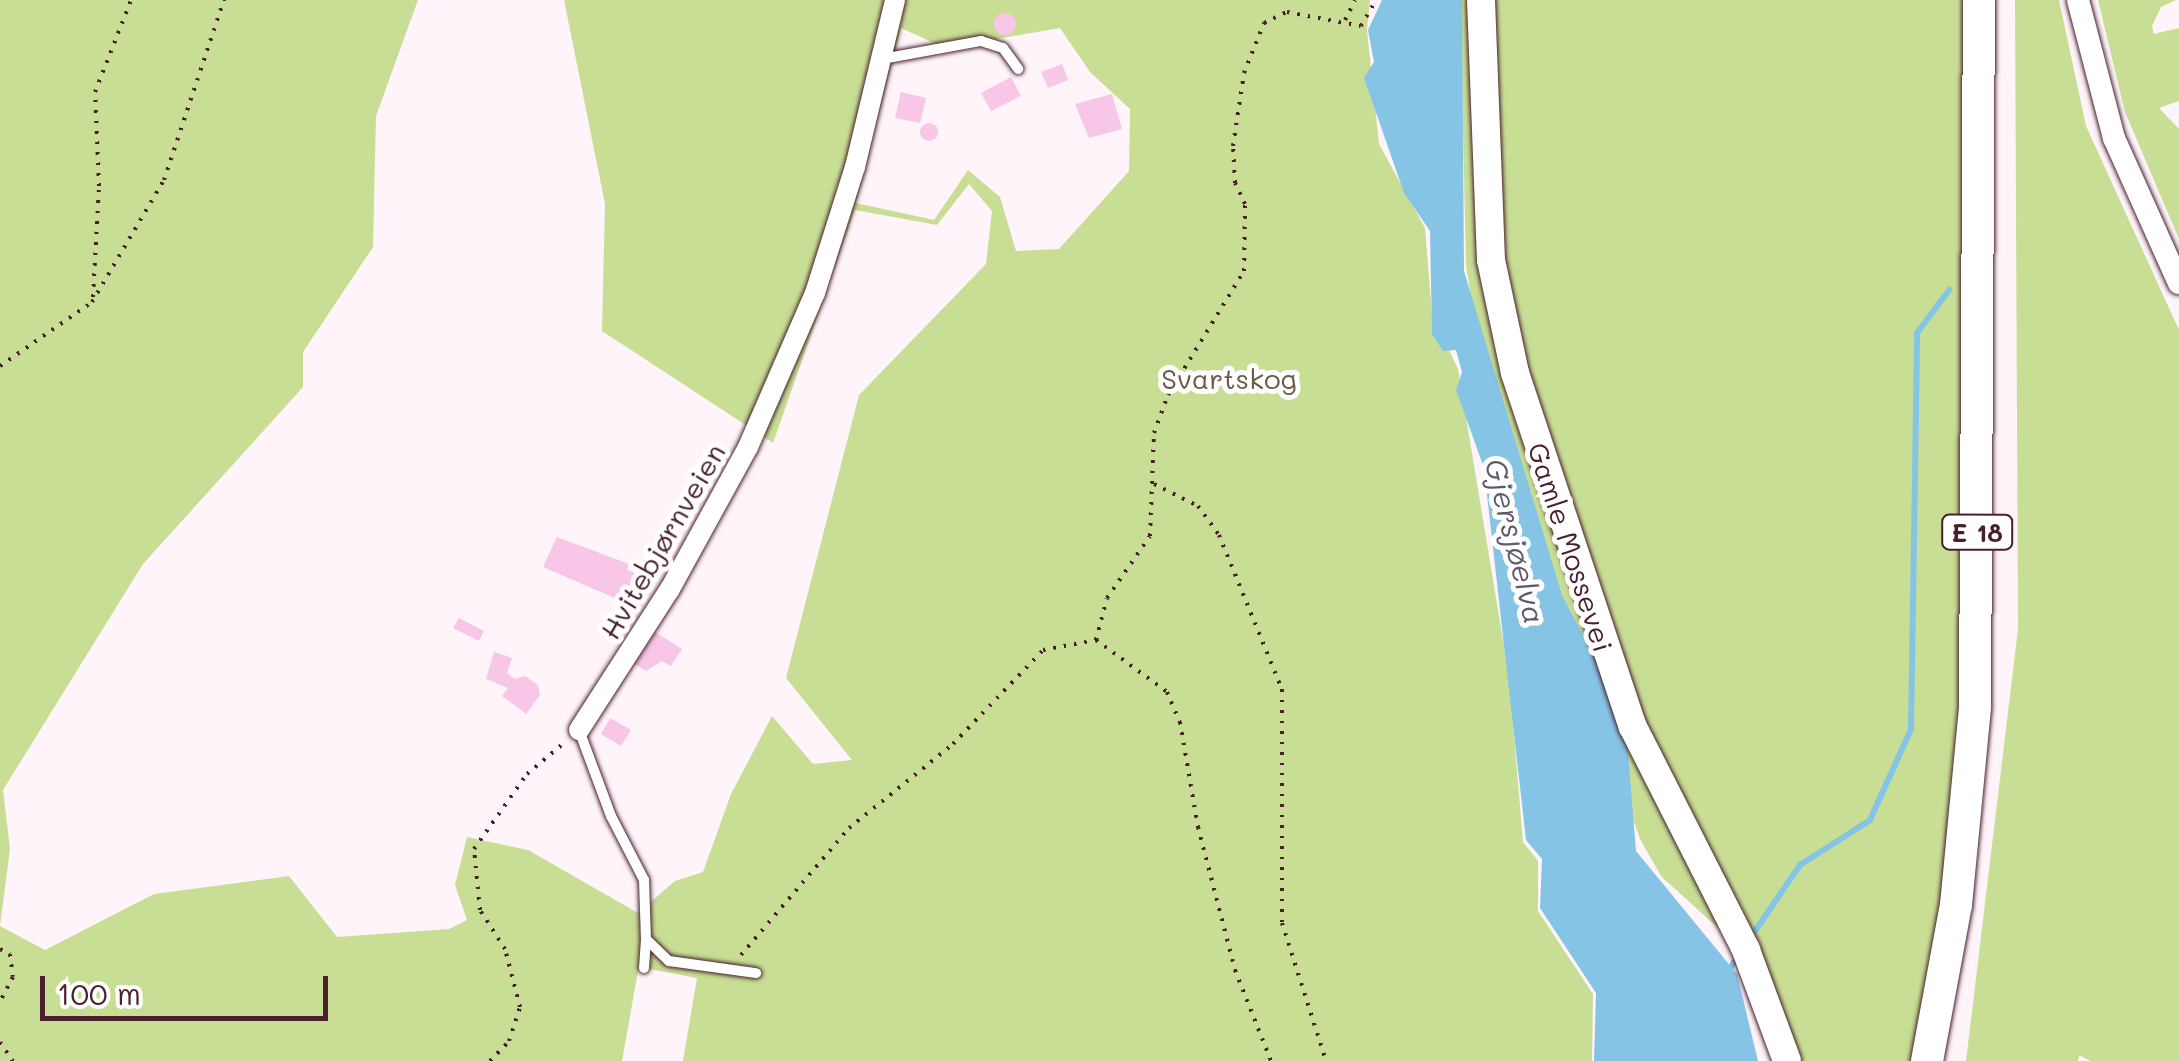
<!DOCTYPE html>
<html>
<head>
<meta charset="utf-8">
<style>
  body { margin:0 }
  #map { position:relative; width:2179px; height:1061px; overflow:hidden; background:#fef4fa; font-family:Mali,sans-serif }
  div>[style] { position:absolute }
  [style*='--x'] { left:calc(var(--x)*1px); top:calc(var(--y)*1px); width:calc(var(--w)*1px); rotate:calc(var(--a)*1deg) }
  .green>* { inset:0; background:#c8de94 }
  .water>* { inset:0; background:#86c4e6 }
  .stream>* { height:6px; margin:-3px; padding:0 3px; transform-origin:3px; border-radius:3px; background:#86c4e6 }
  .building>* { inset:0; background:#f8c6e6 }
  .round { border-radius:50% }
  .path>* { height:4px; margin-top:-2px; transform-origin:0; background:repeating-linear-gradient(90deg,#4a1f2b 0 2.5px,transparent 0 10.5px) }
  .roads { filter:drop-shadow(0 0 2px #4a1f2b) drop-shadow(0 0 2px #4a1f2b) }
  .service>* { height:10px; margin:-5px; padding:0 5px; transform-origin:5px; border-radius:5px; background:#fff }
  .minor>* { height:20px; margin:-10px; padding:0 10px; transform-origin:10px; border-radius:10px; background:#fff }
  .tertiary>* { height:22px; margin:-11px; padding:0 11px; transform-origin:11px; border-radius:11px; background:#fff }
  .secondary>* { height:28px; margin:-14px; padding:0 14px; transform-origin:14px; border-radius:14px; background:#fff }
  .trunk>* { height:32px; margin:-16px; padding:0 16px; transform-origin:16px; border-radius:16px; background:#fff }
  span { translate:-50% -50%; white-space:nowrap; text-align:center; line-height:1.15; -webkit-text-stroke:10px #fff; paint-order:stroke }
  .shield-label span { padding:2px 8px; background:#fff; border:2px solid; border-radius:8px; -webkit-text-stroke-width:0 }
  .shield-label { font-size:25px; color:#4a1f2b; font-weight:700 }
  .park-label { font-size:28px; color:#70584a }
  .street-label { font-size:28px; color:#4a1f2b }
  .water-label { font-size:30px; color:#5f596c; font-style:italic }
  .scale { position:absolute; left:40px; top:976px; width:288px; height:45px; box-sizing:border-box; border:5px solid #4a1f2b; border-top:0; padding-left:12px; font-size:30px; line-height:35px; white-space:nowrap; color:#4a1f2b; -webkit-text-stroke:8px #fff; paint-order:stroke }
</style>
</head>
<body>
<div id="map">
  <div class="green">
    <div style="clip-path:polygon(evenodd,0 0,418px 0,376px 116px,373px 247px,303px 352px,303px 387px,143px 564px,3px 790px,10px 849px,0 926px,45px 950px,154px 894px,289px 876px,337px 937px,449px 929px,467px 920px,455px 885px,467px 837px,528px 850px,638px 913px,675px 881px,703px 872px,731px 794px,772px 716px,813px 764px,852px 760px,786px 678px,859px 395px,986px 264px,992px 211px,969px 184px,937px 225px,855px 210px,773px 443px,602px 331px,605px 204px,564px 0,1370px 0,1367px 30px,1379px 144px,1425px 228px,1432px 314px,1458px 369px,1509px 676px,1523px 842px,1538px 861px,1538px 911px,1593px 994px,1592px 1061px,683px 1061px,697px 978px,644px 968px,638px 971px,622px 1061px,0 1061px,0 0,901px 28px,945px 48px,1060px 28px,1090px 72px,1130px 109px,1129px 171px,1059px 249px,1016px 251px,1000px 197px,968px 170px,934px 220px,856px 203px,901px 28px)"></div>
    <div style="clip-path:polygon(1460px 0,1976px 0,1971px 630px,1923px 1061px,1793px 1061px,1781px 1021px,1719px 929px,1661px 876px,1640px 839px,1528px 524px,1476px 330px,1466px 265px)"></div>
    <div style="clip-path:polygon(2015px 0,2059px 0,2086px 126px,2179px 330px,2179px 1061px,2091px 1061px,2079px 1055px,2078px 1061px,1966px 1061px,2018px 629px)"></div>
    <div style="clip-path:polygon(2098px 0,2176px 0,2161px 7px,2152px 26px,2154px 34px,2179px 28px,2179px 101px,2159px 108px,2179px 129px,2179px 239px,2125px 112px)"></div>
  </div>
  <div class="water">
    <div style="clip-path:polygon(1382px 0,1462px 0,1464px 271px,1562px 595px,1625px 715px,1636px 851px,1737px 974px,1758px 1061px,1594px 1061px,1596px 993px,1540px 908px,1542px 859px,1526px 840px,1484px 468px,1456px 390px,1462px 372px,1456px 350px,1443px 351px,1432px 334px,1430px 231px,1404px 193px,1364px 78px,1374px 62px,1368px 30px)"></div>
  </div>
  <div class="stream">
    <div style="--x:1755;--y:931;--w:80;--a:-55.7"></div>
    <div style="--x:1800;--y:865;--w:83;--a:-32.7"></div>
    <div style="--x:1870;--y:820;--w:100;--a:-65.7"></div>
    <div style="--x:1911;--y:729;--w:396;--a:-89.1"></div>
    <div style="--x:1917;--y:333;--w:54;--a:-53.3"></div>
    <div style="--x:1731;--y:967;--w:6;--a:-59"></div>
  </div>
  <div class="building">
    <div class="round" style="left:994px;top:13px;width:22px;height:22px"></div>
    <div style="clip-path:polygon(1062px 64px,1068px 80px,1048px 88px,1041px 72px)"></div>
    <div style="clip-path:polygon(1011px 77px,1021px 96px,991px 111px,981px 93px)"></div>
    <div style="clip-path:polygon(901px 92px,926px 98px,920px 123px,895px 118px)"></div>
    <div style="clip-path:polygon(1112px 94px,1122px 129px,1089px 138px,1075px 104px)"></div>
    <div class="round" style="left:920px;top:123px;width:18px;height:18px"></div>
    <div style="clip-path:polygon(557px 537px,629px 564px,627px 569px,652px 583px,640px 609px,543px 567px)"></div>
    <div style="clip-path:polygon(459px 618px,484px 631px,479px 641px,453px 628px)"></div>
    <div style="clip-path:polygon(655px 632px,682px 649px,671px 666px,662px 661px,646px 671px,634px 664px)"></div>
    <div style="clip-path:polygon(494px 652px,512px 658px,507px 673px,515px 679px,525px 676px,538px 685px,540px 695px,526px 714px,502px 696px,508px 688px,486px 679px)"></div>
    <div style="clip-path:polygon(610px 718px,631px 730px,621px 746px,601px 734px)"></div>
  </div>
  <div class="path">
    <div style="--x:1345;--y:20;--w:22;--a:-63"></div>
    <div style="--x:93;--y:297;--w:111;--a:-86.9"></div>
    <div style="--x:99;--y:186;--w:94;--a:-92.4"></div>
    <div style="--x:95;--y:92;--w:99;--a:-68.6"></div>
    <div style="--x:0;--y:366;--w:112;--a:-34.8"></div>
    <div style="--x:92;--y:302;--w:142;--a:-59.5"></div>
    <div style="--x:164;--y:180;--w:190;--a:-71.6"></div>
    <div style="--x:1154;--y:484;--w:49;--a:26.6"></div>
    <div style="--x:1198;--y:506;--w:36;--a:54"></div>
    <div style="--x:1219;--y:535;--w:166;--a:67.8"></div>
    <div style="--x:1282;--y:689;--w:234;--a:90"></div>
    <div style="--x:1282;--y:923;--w:145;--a:72.3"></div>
    <div style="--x:1096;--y:640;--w:43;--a:-75.3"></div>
    <div style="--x:1107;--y:598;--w:75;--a:-55.3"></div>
    <div style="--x:1150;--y:536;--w:103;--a:-87.8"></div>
    <div style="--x:1154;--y:433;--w:40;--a:-69.8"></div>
    <div style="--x:1168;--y:395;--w:145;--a:-58.5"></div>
    <div style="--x:1244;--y:271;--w:67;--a:-89.1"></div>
    <div style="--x:1245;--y:204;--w:23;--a:-115"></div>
    <div style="--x:1235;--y:183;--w:37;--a:-93"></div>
    <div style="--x:1233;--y:146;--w:74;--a:-81.4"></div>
    <div style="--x:1244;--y:73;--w:54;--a:-68.2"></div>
    <div style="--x:1264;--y:23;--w:25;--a:-26"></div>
    <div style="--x:1287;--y:12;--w:75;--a:10.7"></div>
    <div style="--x:1361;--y:26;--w:30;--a:-60"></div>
    <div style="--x:0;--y:949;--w:11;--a:27"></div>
    <div style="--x:10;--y:954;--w:23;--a:83"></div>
    <div style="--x:13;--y:977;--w:27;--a:118"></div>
    <div style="--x:741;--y:955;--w:167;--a:-49.6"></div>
    <div style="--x:849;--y:828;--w:134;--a:-38.9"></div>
    <div style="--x:953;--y:744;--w:130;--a:-46.2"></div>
    <div style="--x:1043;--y:650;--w:54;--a:-10.7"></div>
    <div style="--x:1096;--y:640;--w:88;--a:36.2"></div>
    <div style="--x:1167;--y:692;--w:33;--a:67"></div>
    <div style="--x:1180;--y:722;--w:107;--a:80.3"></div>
    <div style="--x:1198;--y:827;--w:148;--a:75.5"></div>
    <div style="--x:1235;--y:970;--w:98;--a:68.4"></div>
    <div style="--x:0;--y:1042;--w:23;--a:56"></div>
    <div style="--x:490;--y:1061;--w:28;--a:-46"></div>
    <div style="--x:509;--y:1041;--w:36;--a:-72"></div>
    <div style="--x:520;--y:1007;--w:60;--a:-104.5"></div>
    <div style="--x:505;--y:949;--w:46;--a:-122.7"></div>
    <div style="--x:480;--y:910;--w:61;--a:-95.6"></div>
    <div style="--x:474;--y:849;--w:92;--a:-54.8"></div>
    <div style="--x:527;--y:774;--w:48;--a:-40"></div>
  </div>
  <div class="roads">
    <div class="service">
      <div style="--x:882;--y:59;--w:101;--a:-10.3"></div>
      <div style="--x:981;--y:41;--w:23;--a:18"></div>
      <div style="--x:1003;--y:48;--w:26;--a:54"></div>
      <div style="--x:579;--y:730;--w:92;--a:69.6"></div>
      <div style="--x:611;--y:816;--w:72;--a:62.7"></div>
      <div style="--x:644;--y:880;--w:59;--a:88.1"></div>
      <div style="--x:646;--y:939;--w:32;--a:44"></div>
      <div style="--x:669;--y:961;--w:88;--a:7.9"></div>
      <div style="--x:644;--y:968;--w:29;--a:-86"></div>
    </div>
    <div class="minor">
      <div style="--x:579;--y:730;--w:168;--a:-57.2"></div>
      <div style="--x:670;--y:589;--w:162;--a:-61.2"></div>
      <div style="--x:748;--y:447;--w:168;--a:-66.5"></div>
      <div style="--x:815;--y:293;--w:132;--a:-72.4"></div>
      <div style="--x:855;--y:167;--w:172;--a:-76.5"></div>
    </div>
    <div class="tertiary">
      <div style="--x:2078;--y:0;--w:143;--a:75.4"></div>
      <div style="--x:2114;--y:138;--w:159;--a:65.9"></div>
    </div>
    <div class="secondary">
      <div style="--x:1481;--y:0;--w:260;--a:87.8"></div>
      <div style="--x:1491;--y:260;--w:116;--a:78"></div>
      <div style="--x:1515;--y:373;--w:373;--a:71.6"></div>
      <div style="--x:1633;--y:727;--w:250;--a:63.1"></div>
      <div style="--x:1746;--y:950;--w:118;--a:69.7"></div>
    </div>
    <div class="trunk">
      <div style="--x:1927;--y:1061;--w:159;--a:-79.5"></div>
      <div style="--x:1956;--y:905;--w:200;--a:-84.5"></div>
      <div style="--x:1975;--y:706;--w:706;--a:-89.68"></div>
    </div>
  </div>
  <div class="shield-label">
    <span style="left:1977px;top:532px">E 18</span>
  </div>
  <div class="park-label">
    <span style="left:1229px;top:378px">Svartskog</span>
  </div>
  <div class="street-label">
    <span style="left:662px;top:541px;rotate:-60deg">Hvitebjørnveien</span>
    <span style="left:1571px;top:547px;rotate:72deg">Gamle Mossevei</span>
  </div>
  <div class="water-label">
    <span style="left:1516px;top:541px;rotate:76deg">Gjersjøelva</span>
  </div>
  <div class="scale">100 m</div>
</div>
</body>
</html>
